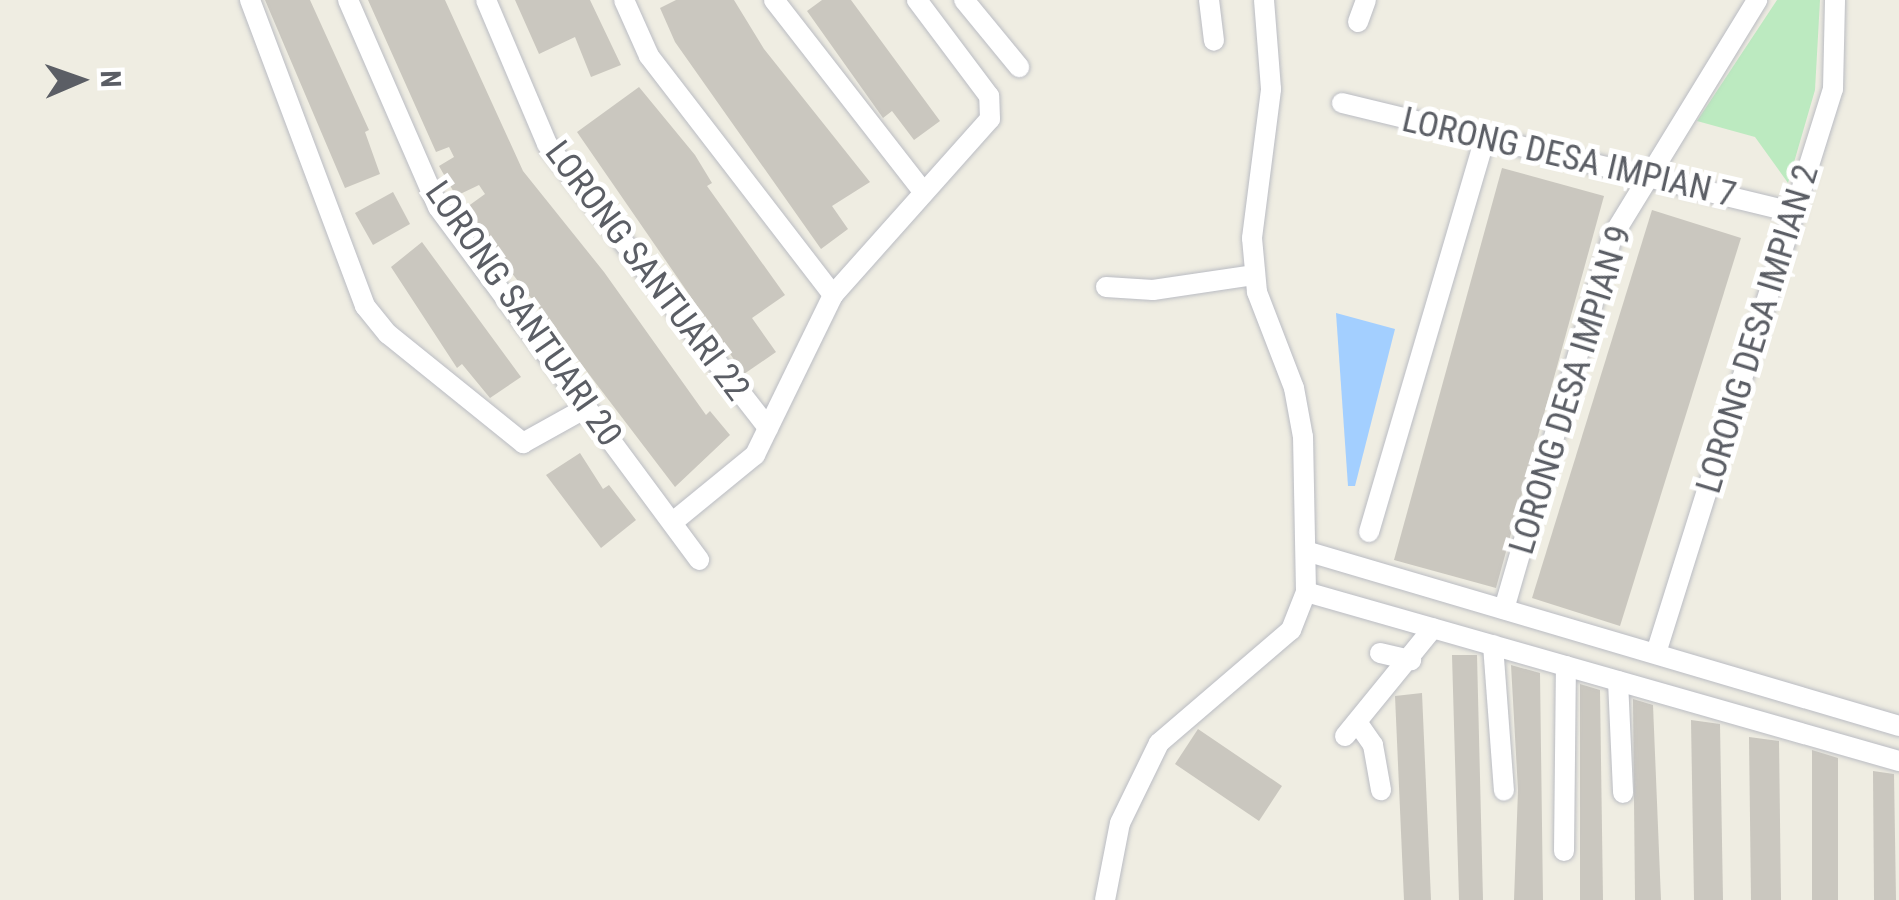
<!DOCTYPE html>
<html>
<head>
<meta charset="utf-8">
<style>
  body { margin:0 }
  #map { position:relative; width:1899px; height:900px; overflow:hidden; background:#efede2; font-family:"Roboto Condensed",sans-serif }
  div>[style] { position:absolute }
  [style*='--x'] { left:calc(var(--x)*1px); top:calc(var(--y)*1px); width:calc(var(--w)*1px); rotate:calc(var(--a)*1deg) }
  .green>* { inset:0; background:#bceac0 }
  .water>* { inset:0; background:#a3cfff }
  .building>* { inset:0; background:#cac7bf }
  .roads { filter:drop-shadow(0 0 2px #babcc3) drop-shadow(0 0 2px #babcc3) }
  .minor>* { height:20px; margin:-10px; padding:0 10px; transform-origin:10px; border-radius:10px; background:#fff }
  span { translate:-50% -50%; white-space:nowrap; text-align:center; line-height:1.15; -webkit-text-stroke:10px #fff; paint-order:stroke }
  .street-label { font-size:35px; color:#5b5e65 }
  .north { position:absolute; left:30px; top:30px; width:100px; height:100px; -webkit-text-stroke:8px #fff; paint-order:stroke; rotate:88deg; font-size:28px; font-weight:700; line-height:40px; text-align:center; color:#5b5e65 }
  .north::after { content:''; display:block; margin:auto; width:35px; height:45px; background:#5b5e65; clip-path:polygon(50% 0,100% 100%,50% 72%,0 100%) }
</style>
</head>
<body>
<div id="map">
  <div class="green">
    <div style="clip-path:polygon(1777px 0,1820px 0,1815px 90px,1788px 183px,1755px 137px,1697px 121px)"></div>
  </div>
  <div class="water">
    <div style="clip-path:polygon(1336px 313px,1395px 329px,1355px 486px,1348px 486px)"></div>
  </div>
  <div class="building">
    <div style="clip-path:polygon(265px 0,310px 0,369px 130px,365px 132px,380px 174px,345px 188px)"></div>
    <div style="clip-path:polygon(368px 0,445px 0,523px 171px,604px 272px,706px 415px,710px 411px,730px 435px,675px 487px,492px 247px,467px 207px,485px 194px,479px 185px,456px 196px,439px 166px,454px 157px,449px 147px,436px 152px)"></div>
    <div style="clip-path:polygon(515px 0,590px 0,621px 65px,591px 77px,575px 37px,539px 54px)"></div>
    <div style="clip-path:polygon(676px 0,734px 0,764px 49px,870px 182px,832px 206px,848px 229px,821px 249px,675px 42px,660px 8px)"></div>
    <div style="clip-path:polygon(822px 0,851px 0,940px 121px,914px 140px,892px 111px,883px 118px,807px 11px)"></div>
    <div style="clip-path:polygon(639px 87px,695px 155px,712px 183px,707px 186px,785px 295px,752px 318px,776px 352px,744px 374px,577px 132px)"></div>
    <div style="clip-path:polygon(1502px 168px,1604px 196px,1496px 588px,1394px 560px)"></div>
    <div style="clip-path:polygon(393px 192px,410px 224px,373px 245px,355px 213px)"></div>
    <div style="clip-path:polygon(1652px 210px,1741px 238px,1620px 626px,1532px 598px)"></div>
    <div style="clip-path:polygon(422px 242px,521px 377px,490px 398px,462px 364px,457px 368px,391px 267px)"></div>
    <div style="clip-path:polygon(580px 453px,603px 489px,609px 485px,636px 520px,601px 548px,546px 475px)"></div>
    <div style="clip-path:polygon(1452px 655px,1477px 655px,1483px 900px,1459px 900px)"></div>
    <div style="clip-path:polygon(1511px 665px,1540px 673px,1543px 900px,1514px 900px,1518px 790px)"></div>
    <div style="clip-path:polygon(1580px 684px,1600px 690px,1603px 900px,1580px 900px)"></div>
    <div style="clip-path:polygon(1422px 693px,1431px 900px,1404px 900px,1395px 696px)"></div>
    <div style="clip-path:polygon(1633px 699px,1653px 705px,1661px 900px,1635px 900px)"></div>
    <div style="clip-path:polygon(1691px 720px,1720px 724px,1723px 900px,1694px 900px)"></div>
    <div style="clip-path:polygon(1198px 729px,1282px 786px,1259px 821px,1175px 764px)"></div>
    <div style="clip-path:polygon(1749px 737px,1779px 741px,1781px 900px,1751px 900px)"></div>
    <div style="clip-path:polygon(1812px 750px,1838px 758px,1838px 900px,1812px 900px)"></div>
    <div style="clip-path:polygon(1873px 771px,1894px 774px,1896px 900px,1874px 900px)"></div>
  </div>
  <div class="roads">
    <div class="minor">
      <div style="--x:250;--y:0;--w:327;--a:69.4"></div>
      <div style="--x:365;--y:306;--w:36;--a:51"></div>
      <div style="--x:388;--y:334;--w:174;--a:38.9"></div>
      <div style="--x:523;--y:443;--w:72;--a:-29.1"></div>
      <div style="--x:348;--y:0;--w:226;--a:66.5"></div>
      <div style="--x:438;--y:207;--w:439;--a:53.5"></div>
      <div style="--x:486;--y:0;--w:156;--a:67"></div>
      <div style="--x:547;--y:144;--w:360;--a:52.1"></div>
      <div style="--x:624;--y:0;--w:61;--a:65.9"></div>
      <div style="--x:649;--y:56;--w:302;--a:52.4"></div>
      <div style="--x:774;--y:0;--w:244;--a:52.1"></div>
      <div style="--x:964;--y:0;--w:87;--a:50.6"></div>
      <div style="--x:1209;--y:0;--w:41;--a:83"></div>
      <div style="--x:1358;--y:22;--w:23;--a:-70"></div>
      <div style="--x:1342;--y:103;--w:466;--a:13.6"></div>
      <div style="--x:1106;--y:287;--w:47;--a:3.7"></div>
      <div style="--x:1153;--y:290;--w:103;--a:-8.4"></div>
      <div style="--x:673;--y:522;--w:106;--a:-39.3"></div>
      <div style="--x:755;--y:455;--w:178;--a:-64"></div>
      <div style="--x:833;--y:295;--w:236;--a:-48.3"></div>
      <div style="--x:990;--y:119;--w:23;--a:-92"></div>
      <div style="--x:989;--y:96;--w:120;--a:-126.9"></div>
      <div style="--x:1369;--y:532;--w:411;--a:-73.6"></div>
      <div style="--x:1309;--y:552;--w:615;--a:16.43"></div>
      <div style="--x:1306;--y:592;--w:617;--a:15.91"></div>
      <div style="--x:1504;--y:609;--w:387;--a:-73.8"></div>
      <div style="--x:1612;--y:237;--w:278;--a:-58.5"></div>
      <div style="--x:1493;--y:645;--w:146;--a:85.7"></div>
      <div style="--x:1380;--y:653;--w:32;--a:13"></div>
      <div style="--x:1656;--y:653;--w:591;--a:-72.58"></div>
      <div style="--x:1833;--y:89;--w:89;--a:-88.7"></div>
      <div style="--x:1618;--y:681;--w:112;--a:87.4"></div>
      <div style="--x:1357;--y:722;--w:28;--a:55"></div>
      <div style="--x:1373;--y:745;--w:46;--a:79.9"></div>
      <div style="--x:1345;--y:736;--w:139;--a:-50.8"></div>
      <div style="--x:1564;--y:851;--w:185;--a:-89.4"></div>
      <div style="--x:1105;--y:900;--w:78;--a:-79"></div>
      <div style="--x:1120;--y:823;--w:89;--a:-64"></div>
      <div style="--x:1159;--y:743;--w:174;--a:-40.6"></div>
      <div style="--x:1291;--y:630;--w:41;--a:-68.5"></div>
      <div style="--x:1306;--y:592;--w:155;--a:-91.1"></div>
      <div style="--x:1303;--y:437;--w:50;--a:-100.4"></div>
      <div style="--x:1294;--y:388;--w:103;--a:-111.1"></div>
      <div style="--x:1257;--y:292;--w:54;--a:-95.3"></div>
      <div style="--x:1252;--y:238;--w:150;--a:-82.7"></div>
      <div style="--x:1271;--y:89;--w:89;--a:-94.5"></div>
    </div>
  </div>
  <div class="street-label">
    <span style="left:1569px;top:158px;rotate:13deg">LORONG DESA IMPIAN 7</span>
    <span style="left:647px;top:271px;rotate:53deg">LORONG SANTUARI 22</span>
    <span style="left:523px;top:314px;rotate:55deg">LORONG SANTUARI 20</span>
    <span style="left:1758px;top:329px;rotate:-73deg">LORONG DESA IMPIAN 2</span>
    <span style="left:1571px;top:390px;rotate:-73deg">LORONG DESA IMPIAN 9</span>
  </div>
  <div class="north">N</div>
</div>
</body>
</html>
